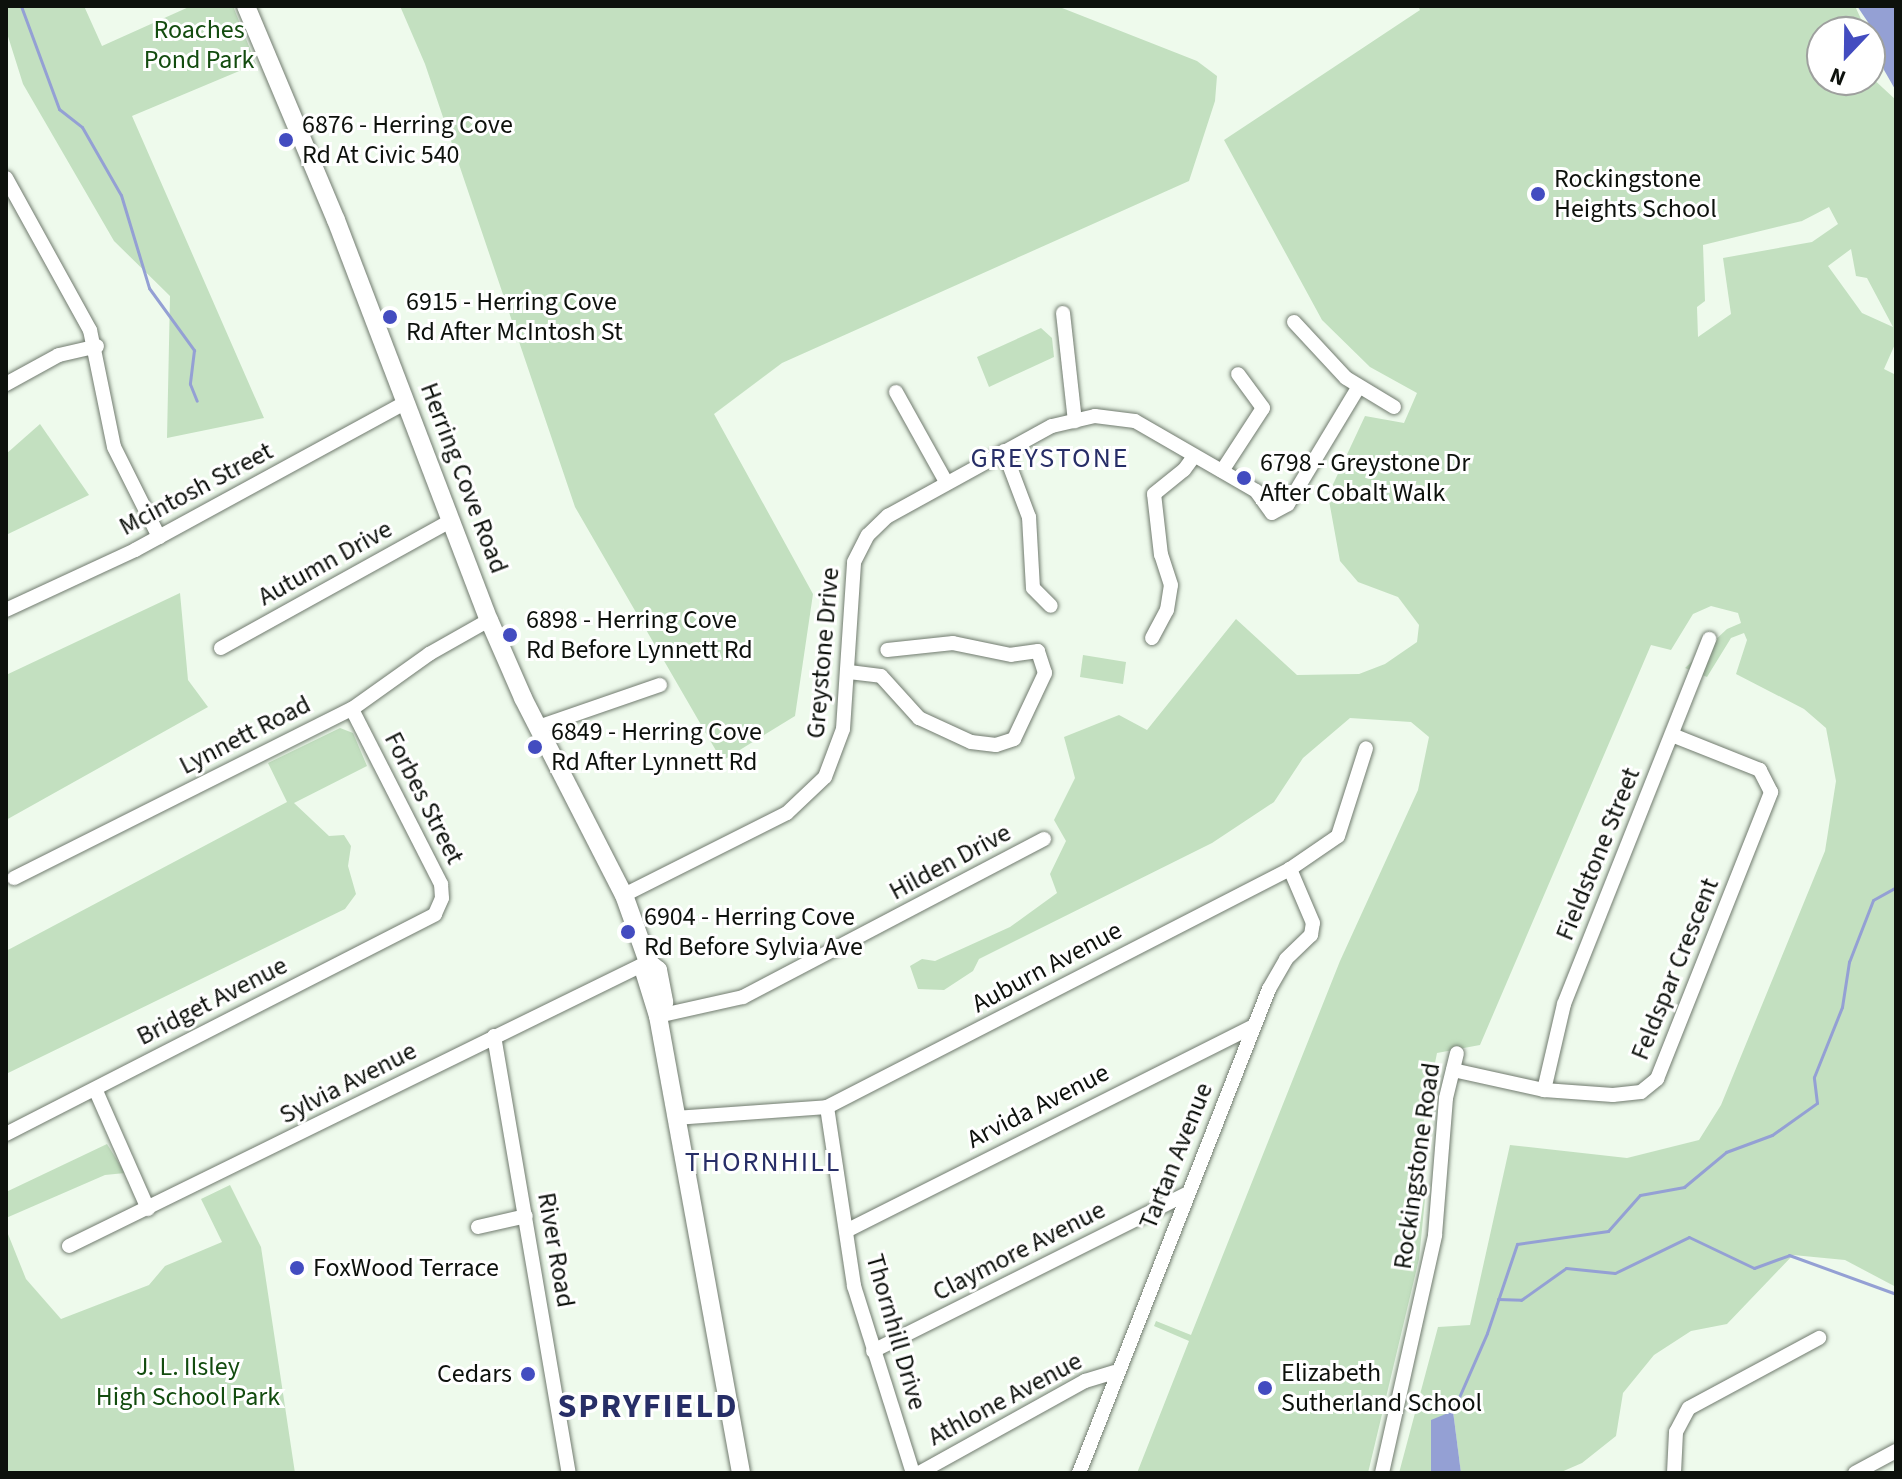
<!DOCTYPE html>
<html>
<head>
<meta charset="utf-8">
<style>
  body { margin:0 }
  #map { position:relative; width:1902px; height:1479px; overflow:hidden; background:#eefaec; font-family:"Source Sans 3",sans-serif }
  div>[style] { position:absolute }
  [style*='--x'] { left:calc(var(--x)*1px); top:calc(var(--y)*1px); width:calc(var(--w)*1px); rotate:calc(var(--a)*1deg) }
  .green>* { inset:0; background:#c3e0c0 }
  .water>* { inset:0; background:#94a0d4 }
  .stream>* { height:3px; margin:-1.5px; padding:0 1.5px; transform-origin:1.5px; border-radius:1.5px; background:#94a0d4 }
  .roads { filter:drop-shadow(0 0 2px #717b6f) drop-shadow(0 0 2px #717b6f) }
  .minor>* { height:14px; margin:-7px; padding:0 7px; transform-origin:7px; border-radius:7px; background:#fff }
  .major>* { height:18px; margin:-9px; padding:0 9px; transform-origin:9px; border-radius:9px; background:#fff }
  .dots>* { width:22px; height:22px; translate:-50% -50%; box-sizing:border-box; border:4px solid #fff; border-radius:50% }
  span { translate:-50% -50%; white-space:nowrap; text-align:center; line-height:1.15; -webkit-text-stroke:6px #fff; paint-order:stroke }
  .park-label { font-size:26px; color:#134c0f }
  .poi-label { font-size:26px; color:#0d110c }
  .left { translate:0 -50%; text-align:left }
  .right { translate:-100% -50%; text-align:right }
  .street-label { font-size:26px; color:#0d110c }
  .neighbourhood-label { font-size:28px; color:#272e67; letter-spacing:2px }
  .district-label { font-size:34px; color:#272e67; font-weight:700; letter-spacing:2px }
  .frame { position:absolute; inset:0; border:8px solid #0d110c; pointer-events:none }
  .north { position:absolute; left:1806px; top:16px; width:80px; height:80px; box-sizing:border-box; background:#fff; border:2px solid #9ea09e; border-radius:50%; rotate:202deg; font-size:22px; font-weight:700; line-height:32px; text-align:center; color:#0d110c }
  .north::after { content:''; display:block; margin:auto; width:28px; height:36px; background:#434cc0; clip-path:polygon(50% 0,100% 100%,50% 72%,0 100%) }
</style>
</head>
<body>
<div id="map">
  <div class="green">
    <div style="clip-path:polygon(6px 6px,84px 6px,102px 46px,191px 6px,233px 6px,256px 64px,132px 116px,264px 418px,167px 438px,170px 296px,114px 241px,23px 84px,6px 30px)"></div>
    <div style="clip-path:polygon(400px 6px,1057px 6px,1197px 61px,1217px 76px,1215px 101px,1189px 181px,782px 363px,714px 414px,813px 594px,795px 716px,722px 761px,575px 507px,425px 64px)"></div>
    <div style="clip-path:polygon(evenodd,1418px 6px,1855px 6px,1867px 32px,1822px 32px,1822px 80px,1870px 80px,1870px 76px,1896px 100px,1896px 342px,1884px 369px,1896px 375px,1896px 1287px,1845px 1260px,1793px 1255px,1727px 1324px,1691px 1331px,1654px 1355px,1623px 1393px,1616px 1436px,1582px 1463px,1559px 1473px,1461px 1473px,1453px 1411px,1431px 1473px,1399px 1473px,1438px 1327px,1470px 1325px,1510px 1145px,1627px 1158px,1699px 1140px,1721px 1105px,1825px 851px,1836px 781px,1826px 728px,1804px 709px,1736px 674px,1747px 640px,1744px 633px,1731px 638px,1707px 677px,1685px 668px,1727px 629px,1741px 623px,1738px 613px,1711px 606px,1693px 614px,1671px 650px,1651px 645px,1480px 1045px,1437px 1053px,1424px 1118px,1421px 1198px,1425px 1199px,1419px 1259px,1368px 1473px,1137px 1473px,1189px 1341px,1154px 1326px,1156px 1321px,1191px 1335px,1340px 961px,1418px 790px,1429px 737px,1411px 722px,1350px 718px,1303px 758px,1274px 802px,1212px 843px,979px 959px,973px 971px,944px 990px,918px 989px,910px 966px,922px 959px,935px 961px,1010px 927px,1057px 893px,1050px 874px,1066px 841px,1054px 820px,1075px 778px,1064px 737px,1119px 715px,1147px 730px,1236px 619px,1297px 675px,1359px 674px,1385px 664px,1417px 642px,1419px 625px,1398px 597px,1358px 582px,1340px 561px,1328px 495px,1365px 416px,1404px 423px,1417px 393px,1370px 367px,1322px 320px,1224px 140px,1420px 10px,1418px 6px,1829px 207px,1838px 224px,1812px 242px,1723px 258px,1731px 314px,1698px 337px,1697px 307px,1705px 301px,1703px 245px,1802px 221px,1829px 207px,1418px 6px,1851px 249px,1856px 276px,1867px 278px,1893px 327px,1862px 313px,1828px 266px,1851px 249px)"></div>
    <div style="clip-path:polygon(1041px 328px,1052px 338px,1054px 357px,989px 387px,977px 357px)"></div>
    <div style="clip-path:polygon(40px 424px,89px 495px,6px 535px,6px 454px)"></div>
    <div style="clip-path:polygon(180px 593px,188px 680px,208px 707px,6px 820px,6px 675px)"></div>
    <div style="clip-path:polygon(1083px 655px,1126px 662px,1123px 684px,1080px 677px)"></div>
    <div style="clip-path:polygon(340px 728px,353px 733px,367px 766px,294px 803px,329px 836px,344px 835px,351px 846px,348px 866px,356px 894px,345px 909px,6px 1074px,6px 951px,287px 802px,268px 763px)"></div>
    <div style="clip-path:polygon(107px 1144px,125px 1173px,105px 1175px,6px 1218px,6px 1192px)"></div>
    <div style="clip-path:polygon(230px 1185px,261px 1247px,295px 1473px,6px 1473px,6px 1229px,26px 1279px,61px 1319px,149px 1285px,165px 1266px,222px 1242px,201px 1199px)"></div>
  </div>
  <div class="water">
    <div style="clip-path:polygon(1857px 6px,1896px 6px,1896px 91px,1884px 70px,1882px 43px)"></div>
    <div style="clip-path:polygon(1453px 1411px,1461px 1473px,1431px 1473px,1431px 1420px)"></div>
  </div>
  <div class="stream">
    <div style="--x:21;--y:6;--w:110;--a:69.7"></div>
    <div style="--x:59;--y:109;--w:29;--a:38"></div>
    <div style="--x:82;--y:127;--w:78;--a:60.2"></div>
    <div style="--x:121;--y:195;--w:97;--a:73.2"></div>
    <div style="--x:149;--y:288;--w:77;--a:54"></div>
    <div style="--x:194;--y:350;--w:34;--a:97"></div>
    <div style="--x:190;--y:384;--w:18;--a:68"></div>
    <div style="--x:1498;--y:1299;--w:23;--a:2"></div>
    <div style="--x:1521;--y:1300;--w:55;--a:-35.4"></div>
    <div style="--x:1566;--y:1268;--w:49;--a:5.8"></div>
    <div style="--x:1615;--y:1273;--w:82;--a:-25.9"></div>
    <div style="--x:1689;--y:1237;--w:72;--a:25.5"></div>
    <div style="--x:1754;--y:1268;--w:37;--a:-20"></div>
    <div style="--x:1789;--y:1255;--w:114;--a:20"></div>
    <div style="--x:1453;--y:1411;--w:85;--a:-66.4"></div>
    <div style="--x:1487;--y:1333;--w:94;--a:-71.4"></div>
    <div style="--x:1517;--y:1244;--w:92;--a:-8.1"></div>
    <div style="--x:1608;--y:1231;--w:48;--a:-48.4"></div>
    <div style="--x:1640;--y:1195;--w:45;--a:-10.3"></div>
    <div style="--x:1684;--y:1187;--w:55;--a:-39.8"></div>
    <div style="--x:1726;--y:1152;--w:49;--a:-20.3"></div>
    <div style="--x:1772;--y:1135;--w:55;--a:-35.4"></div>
    <div style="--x:1817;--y:1103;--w:26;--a:-97"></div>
    <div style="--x:1814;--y:1077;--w:75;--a:-68.2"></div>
    <div style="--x:1842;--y:1007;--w:46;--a:-81.2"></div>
    <div style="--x:1849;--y:962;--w:66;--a:-68.8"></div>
    <div style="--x:1873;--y:900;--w:26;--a:-29"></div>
  </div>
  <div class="roads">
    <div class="minor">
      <div style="--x:6;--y:178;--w:174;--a:61.1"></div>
      <div style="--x:90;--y:330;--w:119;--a:78.4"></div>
      <div style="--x:114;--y:447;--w:101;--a:63.4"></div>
      <div style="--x:1063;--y:313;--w:109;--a:83.7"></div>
      <div style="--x:1294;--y:322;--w:76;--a:47.1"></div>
      <div style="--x:1346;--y:378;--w:56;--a:31.1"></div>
      <div style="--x:6;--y:384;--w:60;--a:-28.7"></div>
      <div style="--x:59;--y:355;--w:39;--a:-13"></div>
      <div style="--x:896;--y:392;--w:103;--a:60.9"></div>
      <div style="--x:1004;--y:451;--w:71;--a:69.3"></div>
      <div style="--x:1029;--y:517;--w:71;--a:86.8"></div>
      <div style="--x:1033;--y:588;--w:25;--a:45"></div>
      <div style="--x:1222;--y:471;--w:75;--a:-56.9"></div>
      <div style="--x:1263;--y:408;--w:42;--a:-126.3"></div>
      <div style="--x:6;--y:610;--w:142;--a:-24.9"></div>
      <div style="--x:135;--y:550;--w:309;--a:-28.6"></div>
      <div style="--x:1152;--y:638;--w:32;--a:-62"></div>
      <div style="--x:1167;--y:610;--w:25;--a:-81"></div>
      <div style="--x:1171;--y:585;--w:32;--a:-108"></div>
      <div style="--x:1161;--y:555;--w:61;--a:-96.5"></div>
      <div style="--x:1154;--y:494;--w:38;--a:-39"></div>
      <div style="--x:1184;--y:470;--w:17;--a:-54"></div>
      <div style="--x:221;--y:648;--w:264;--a:-29"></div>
      <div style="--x:849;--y:672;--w:32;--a:7"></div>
      <div style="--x:881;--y:676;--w:57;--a:47.9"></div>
      <div style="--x:919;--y:718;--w:57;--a:24.8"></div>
      <div style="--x:971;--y:742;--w:25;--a:7"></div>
      <div style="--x:996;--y:745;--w:19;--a:-18"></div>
      <div style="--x:1014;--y:739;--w:73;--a:-64.8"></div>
      <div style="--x:1045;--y:673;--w:23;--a:-108"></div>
      <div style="--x:1038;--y:651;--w:27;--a:172"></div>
      <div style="--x:1011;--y:655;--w:59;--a:-168.3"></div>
      <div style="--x:953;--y:643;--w:66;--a:173.9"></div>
      <div style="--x:538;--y:727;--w:129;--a:-19"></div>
      <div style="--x:14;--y:878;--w:378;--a:-26.6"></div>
      <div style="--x:352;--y:709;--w:95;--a:-35.5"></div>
      <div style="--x:429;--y:654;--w:69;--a:-29.5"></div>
      <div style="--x:624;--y:895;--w:182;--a:-26.7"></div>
      <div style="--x:787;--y:813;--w:52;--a:-43.5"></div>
      <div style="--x:825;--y:777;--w:51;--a:-69.4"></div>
      <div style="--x:843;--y:729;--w:167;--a:-86.2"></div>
      <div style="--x:854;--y:562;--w:30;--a:-63"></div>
      <div style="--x:868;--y:535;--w:28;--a:-44"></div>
      <div style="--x:888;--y:516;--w:187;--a:-28.8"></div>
      <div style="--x:1052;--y:426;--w:44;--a:-13.1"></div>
      <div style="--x:1095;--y:416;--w:40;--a:7.1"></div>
      <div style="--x:1135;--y:421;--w:140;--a:30"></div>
      <div style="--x:1256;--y:491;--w:27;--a:54"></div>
      <div style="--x:1272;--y:513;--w:18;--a:-29"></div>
      <div style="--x:1288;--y:504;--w:135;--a:-58.9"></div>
      <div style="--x:658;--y:1016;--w:87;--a:-12.6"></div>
      <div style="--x:743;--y:997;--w:340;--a:-27.7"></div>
      <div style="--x:494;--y:1036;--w:443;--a:80.3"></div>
      <div style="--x:1453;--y:1070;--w:93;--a:12.4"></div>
      <div style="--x:1544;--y:1090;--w:69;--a:4.1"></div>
      <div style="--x:1613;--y:1095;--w:28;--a:-6"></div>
      <div style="--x:1641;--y:1092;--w:21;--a:-39"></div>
      <div style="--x:1657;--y:1079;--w:309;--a:-68.3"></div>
      <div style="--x:1771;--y:792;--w:25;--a:-117"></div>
      <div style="--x:1760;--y:770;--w:95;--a:-158.3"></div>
      <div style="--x:1544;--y:1090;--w:88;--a:-76.9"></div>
      <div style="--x:1564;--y:1004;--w:393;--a:-68.3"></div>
      <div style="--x:96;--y:1091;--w:129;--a:66.2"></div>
      <div style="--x:827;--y:1107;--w:181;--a:81.4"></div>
      <div style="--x:854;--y:1286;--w:196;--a:72.5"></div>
      <div style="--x:675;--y:1118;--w:152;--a:-4.1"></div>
      <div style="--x:827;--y:1107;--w:521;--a:-27.2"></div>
      <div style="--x:1290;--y:869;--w:58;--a:-34.5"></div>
      <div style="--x:1338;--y:836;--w:92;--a:-72.3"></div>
      <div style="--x:6;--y:1134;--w:482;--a:-27.1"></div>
      <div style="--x:435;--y:914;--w:17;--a:-66"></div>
      <div style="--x:442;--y:898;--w:14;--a:-94"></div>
      <div style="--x:441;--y:884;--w:196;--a:-117"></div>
      <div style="--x:478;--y:1227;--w:49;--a:-12.9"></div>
      <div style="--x:846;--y:1231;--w:457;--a:-26.7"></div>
      <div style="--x:69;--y:1246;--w:645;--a:-26.13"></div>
      <div style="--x:873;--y:1351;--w:351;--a:-26.6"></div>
      <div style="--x:919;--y:1473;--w:190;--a:-29"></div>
      <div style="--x:1085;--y:1381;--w:31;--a:-17"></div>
      <div style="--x:1079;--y:1473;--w:520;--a:-68.57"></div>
      <div style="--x:1269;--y:989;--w:34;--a:-60"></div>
      <div style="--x:1286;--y:959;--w:35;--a:-44"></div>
      <div style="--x:1311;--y:935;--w:12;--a:-81"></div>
      <div style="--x:1313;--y:923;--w:59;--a:-113.1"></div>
      <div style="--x:1382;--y:1473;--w:244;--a:-77.4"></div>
      <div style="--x:1435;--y:1235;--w:137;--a:-85.4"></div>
      <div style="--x:1446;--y:1098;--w:46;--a:-76.3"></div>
      <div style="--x:1674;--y:1473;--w:41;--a:-87.2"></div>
      <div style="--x:1676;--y:1432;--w:27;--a:-62"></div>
      <div style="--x:1689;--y:1408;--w:148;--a:-28.3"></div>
      <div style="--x:1855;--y:1473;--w:47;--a:-28.2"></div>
    </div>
    <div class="major">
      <div style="--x:246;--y:6;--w:232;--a:67.2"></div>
      <div style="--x:336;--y:220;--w:428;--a:69.1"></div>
      <div style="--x:489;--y:620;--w:85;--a:66.4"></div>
      <div style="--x:523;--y:698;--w:221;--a:62.9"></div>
      <div style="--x:624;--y:895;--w:71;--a:70.3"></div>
      <div style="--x:648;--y:962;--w:13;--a:39"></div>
      <div style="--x:658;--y:970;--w:33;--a:79"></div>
      <div style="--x:664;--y:1002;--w:15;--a:113"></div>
      <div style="--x:648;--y:962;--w:12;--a:104"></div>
      <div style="--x:645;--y:974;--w:44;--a:72.8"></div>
      <div style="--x:658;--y:1016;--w:464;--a:79.7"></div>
    </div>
  </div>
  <div class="dots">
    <div style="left:286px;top:140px;background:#434cc0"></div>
    <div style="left:1538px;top:194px;background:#434cc0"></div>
    <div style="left:390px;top:317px;background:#434cc0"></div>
    <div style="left:1244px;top:478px;background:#434cc0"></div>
    <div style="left:510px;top:635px;background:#434cc0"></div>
    <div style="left:535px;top:747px;background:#434cc0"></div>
    <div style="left:628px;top:932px;background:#434cc0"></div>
    <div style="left:297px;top:1268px;background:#434cc0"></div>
    <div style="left:528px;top:1374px;background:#434cc0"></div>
    <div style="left:1265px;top:1388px;background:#434cc0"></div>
  </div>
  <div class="park-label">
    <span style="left:199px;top:45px">Roaches<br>Pond Park</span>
    <span style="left:188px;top:1382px">J. L. Ilsley<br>High School Park</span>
  </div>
  <div class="poi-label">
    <span class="left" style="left:302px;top:140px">6876 - Herring Cove<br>Rd At Civic 540</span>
    <span class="left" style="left:1554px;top:194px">Rockingstone<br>Heights School</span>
    <span class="left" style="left:406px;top:317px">6915 - Herring Cove<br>Rd After McIntosh St</span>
    <span class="left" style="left:1260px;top:478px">6798 - Greystone Dr<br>After Cobalt Walk</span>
    <span class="left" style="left:526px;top:635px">6898 - Herring Cove<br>Rd Before Lynnett Rd</span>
    <span class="left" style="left:551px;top:747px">6849 - Herring Cove<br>Rd After Lynnett Rd</span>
    <span class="left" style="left:644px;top:932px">6904 - Herring Cove<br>Rd Before Sylvia Ave</span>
    <span class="left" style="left:313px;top:1268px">FoxWood Terrace</span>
    <span class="left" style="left:1281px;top:1388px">Elizabeth<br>Sutherland School</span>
    <span class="right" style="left:512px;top:1374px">Cedars</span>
  </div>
  <div class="street-label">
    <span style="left:464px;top:478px;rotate:69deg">Herring Cove Road</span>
    <span style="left:196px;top:489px;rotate:-28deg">Mcintosh Street</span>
    <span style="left:325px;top:563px;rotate:-29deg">Autumn Drive</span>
    <span style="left:823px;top:653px;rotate:-85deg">Greystone Drive</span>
    <span style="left:245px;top:735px;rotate:-27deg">Lynnett Road</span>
    <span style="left:424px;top:798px;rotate:63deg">Forbes Street</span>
    <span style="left:1598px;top:854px;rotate:-68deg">Fieldstone Street</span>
    <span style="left:950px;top:862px;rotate:-28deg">Hilden Drive</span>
    <span style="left:1047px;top:967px;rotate:-28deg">Auburn Avenue</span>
    <span style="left:1675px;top:969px;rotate:-68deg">Feldspar Crescent</span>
    <span style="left:212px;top:1001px;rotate:-27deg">Bridget Avenue</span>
    <span style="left:348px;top:1083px;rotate:-27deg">Sylvia Avenue</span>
    <span style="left:1038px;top:1106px;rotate:-27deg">Arvida Avenue</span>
    <span style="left:1176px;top:1156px;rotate:-68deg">Tartan Avenue</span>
    <span style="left:1417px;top:1166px;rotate:-82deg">Rockingstone Road</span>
    <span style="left:556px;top:1250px;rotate:80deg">River Road</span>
    <span style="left:1019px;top:1251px;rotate:-27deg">Claymore Avenue</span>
    <span style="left:896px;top:1332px;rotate:74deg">Thornhill Drive</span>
    <span style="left:1005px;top:1399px;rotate:-28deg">Athlone Avenue</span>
  </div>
  <div class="neighbourhood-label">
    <span style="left:1050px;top:458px">GREYSTONE</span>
    <span style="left:763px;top:1162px">THORNHILL</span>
  </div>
  <div class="district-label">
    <span style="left:648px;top:1407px">SPRYFIELD</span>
  </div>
  <div class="frame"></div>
  <div class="north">N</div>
</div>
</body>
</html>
